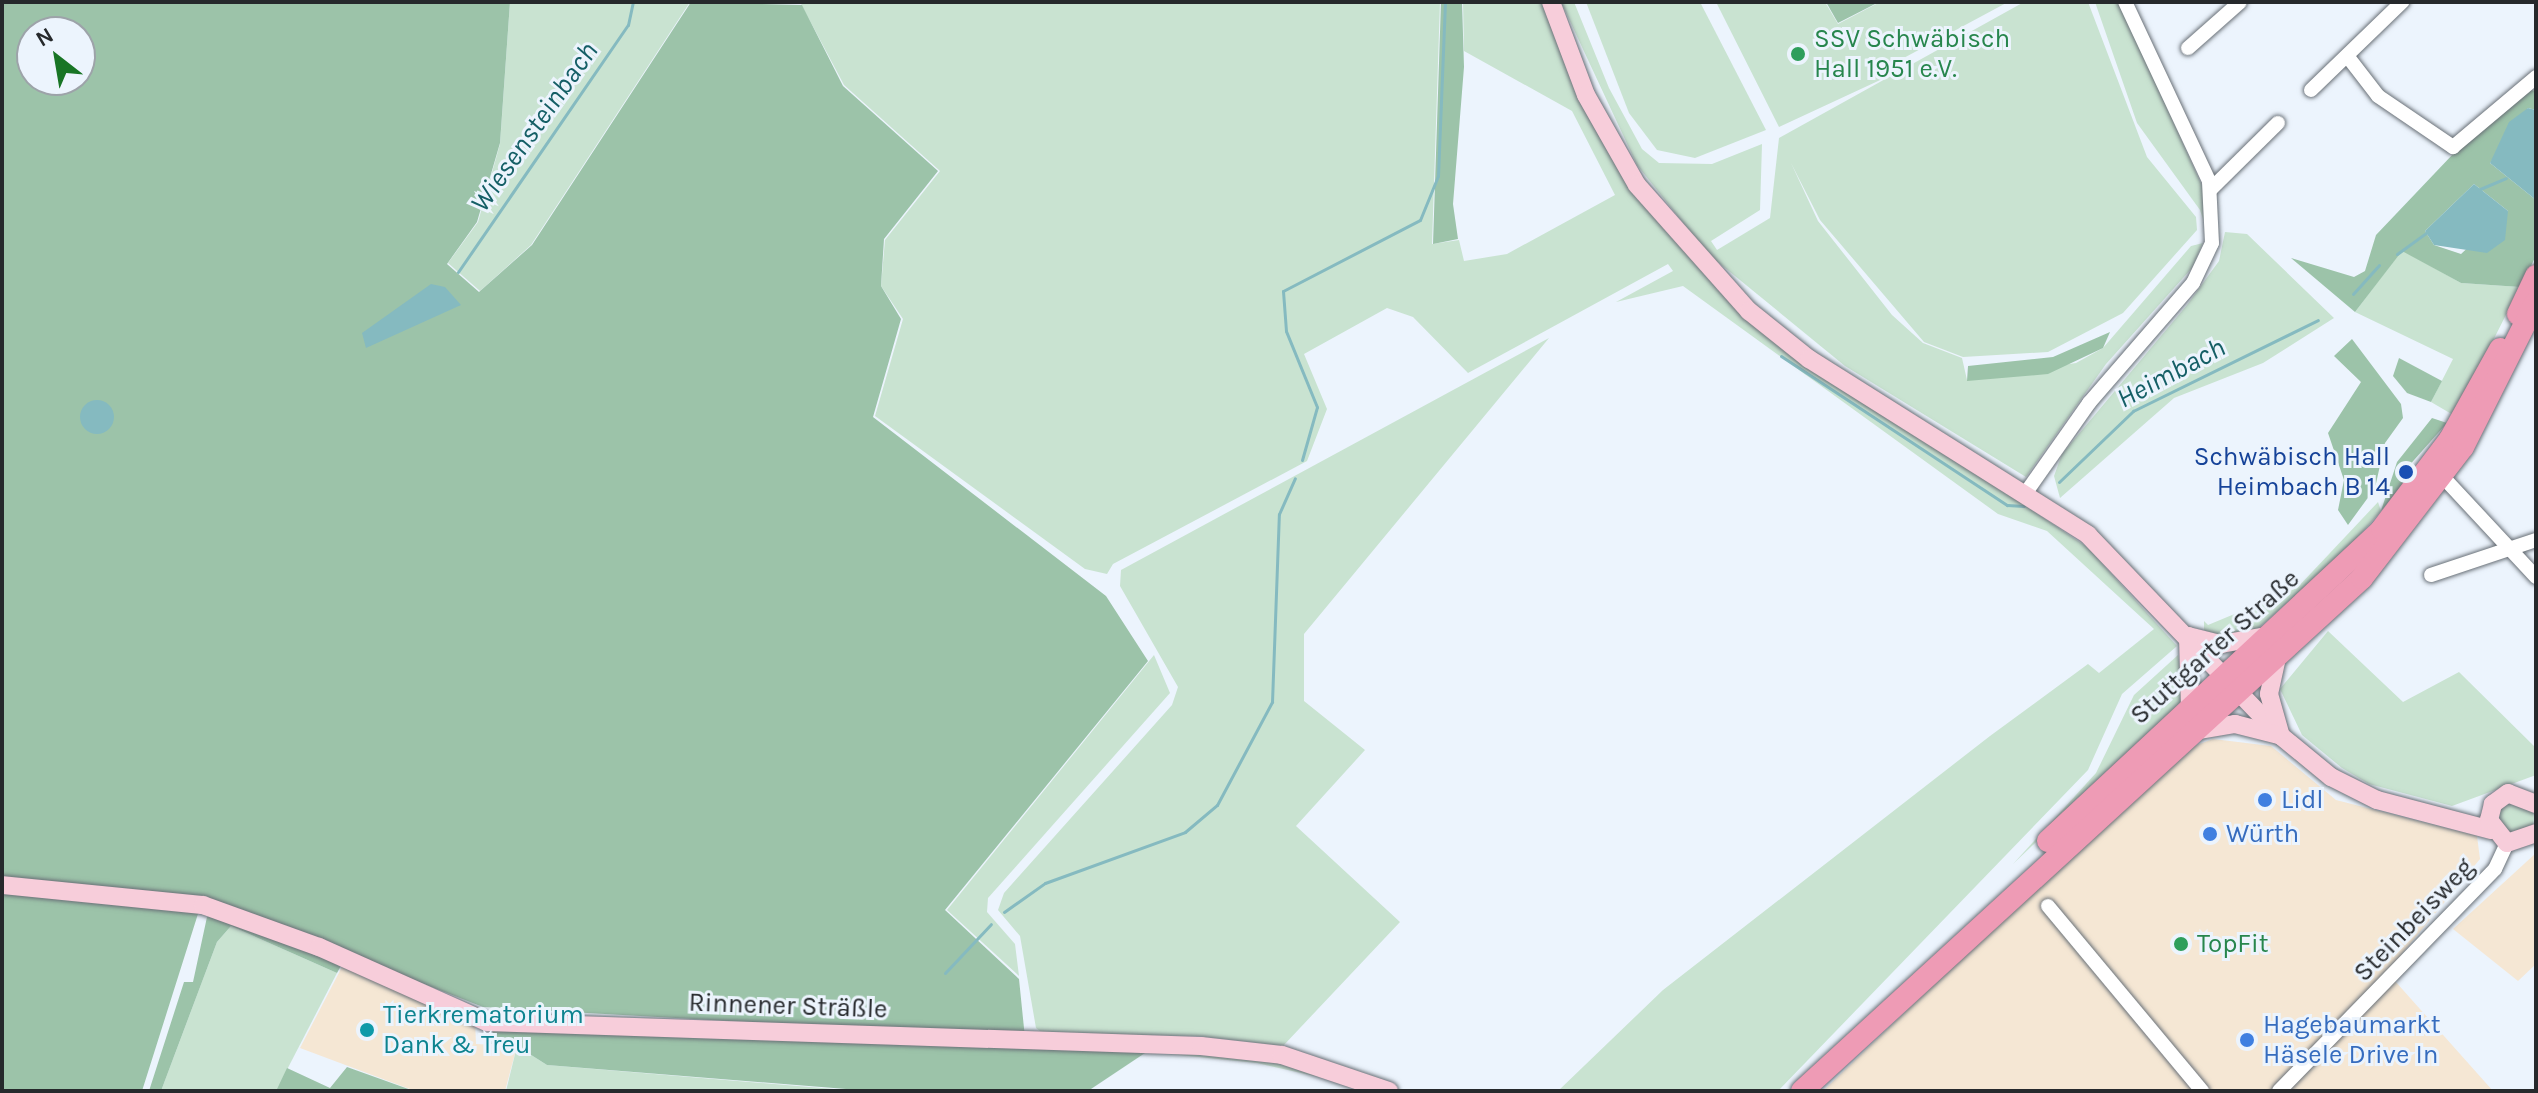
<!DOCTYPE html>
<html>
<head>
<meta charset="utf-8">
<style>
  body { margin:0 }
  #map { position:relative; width:2538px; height:1093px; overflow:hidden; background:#ecf4fd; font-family:Karla,sans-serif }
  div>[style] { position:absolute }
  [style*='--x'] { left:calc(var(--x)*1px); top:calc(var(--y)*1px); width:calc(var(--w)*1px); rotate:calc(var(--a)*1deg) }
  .commercial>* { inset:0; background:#f5e7d4 }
  .green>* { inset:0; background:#c9e3d1 }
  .round { border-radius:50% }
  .forest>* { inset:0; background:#9cc3a9 }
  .water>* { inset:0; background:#85bac0 }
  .stream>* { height:3px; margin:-1.5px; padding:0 1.5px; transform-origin:1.5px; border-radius:1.5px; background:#85bac0 }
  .roads { filter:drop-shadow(0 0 2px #697077) drop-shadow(0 0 2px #697077) }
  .street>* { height:14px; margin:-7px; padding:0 7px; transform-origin:7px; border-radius:7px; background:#fff }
  .secondary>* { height:18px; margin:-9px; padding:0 9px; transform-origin:9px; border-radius:9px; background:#f7cdda }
  .primary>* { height:22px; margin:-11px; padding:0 11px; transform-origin:11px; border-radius:11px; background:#ee9bb5 }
  .dots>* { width:22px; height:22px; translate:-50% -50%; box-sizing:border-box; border:4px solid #ecf4fd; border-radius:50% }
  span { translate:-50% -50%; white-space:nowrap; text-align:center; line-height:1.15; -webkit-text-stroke:6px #ecf4fd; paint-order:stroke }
  .leisure-label { font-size:26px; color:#27864d }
  .left { translate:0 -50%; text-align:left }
  .transit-label { font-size:26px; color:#164399 }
  .right { translate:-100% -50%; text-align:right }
  .street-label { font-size:26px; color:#26292c }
  .shop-label { font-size:26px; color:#366cbe }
  .culture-label { font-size:26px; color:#0d838f }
  .water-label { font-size:28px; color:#155f66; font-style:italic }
  .frame { position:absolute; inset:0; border:4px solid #26292c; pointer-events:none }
  .north { position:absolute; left:16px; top:16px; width:80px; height:80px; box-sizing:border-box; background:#ecf4fd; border:2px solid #9da3a9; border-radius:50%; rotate:329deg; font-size:22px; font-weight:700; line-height:32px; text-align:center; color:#26292c }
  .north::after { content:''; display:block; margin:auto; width:28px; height:36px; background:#187525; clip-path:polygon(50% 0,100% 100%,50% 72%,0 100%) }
</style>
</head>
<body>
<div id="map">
  <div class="commercial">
    <div style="clip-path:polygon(2213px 739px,2271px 746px,2336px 800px,2477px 836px,2480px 859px,2387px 972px,2493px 1091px,1823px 1091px,2025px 897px,2194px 746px)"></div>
    <div style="clip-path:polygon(2536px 853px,2536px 964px,2518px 981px,2453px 929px)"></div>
    <div style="clip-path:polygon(344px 963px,475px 1020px,476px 1044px,517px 1046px,505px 1091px,415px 1091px,300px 1048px)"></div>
  </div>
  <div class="green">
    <div style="clip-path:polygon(510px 2px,690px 2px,531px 245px,480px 291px,448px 263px,478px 222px,500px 144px)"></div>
    <div style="clip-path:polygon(800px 2px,1440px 2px,1432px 244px,1459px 240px,1464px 261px,1507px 254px,1615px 195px,1572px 111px,1464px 51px,1463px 2px,1544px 2px,1615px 163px,1718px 290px,1757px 326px,2087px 547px,2177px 646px,2122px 694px,2088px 770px,1778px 1091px,1558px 1091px,1663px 990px,1990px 736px,2088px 664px,2099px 673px,2154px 629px,2047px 531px,1998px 514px,1683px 286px,1616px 302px,1673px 271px,1668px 264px,1468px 373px,1413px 317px,1387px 308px,1304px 354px,1327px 409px,1307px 461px,1113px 564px,1107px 574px,1085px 569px,875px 416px,903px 319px,881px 286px,885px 240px,940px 171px,844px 85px)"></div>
    <div style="clip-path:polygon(1561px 2px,1574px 2px,1609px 88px,1642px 149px,1659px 163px,1712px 164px,1762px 144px,1760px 210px,1711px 241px,1717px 250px,1770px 218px,1779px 138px,2024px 2px,2088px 2px,2147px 157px,2196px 217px,2197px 230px,2123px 313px,2048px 352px,1963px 357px,1924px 342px,1820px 220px,1791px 163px,1818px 221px,1892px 315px,1923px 343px,1962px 358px,1967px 380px,2076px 363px,2103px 348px,2191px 246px,2203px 243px,2192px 268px,2106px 364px,2026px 477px,1845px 366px,1708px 254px,1637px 165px)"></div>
    <div style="clip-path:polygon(1586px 2px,1700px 2px,1766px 130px,1695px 158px,1657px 150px,1629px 113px)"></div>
    <div style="clip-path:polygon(1716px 2px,1825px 2px,1838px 24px,1880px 2px,2008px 2px,1900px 60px,1891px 75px,1779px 127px)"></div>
    <div style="clip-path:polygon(2095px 2px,2119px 2px,2204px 190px,2208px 234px,2200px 210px,2137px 123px)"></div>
    <div style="clip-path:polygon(2225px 232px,2247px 234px,2334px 318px,2263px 363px,2174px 398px,2060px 498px,2054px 476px,2062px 454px,2187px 305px,2219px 261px)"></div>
    <div style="clip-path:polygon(2402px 250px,2461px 283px,2520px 287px,2455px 416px,2431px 402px,2453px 359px,2355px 312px)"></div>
    <div style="clip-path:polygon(1549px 338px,1304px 634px,1304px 701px,1365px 750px,1296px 826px,1400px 922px,1283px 1046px,1198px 1036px,1044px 1034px,1036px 1028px,1020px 936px,998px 910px,1004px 893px,1172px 705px,1178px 687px,1120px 586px,1121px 570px)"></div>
    <div style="clip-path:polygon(2378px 502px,2381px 511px,2344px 553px,2255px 631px,2213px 636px,2204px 630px,2204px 621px,2208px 625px,2297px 588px)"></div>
    <div style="clip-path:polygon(2328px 631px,2403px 702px,2459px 672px,2536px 748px,2536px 775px,2452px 806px,2369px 784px,2342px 768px,2302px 735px,2280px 689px)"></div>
    <div style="clip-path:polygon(1154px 655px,1170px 693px,988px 898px,987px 912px,1015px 944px,1019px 976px,947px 910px)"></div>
    <div style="clip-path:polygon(2178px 655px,2184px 696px,2174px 711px,2013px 864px,2096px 773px,2134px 695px)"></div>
    <div class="round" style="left:2496px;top:799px;width:38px;height:38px"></div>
    <div style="clip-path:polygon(231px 926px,337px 973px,276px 1091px,161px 1091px,217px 942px)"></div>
    <div style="clip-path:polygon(517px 1046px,547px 1065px,858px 1091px,506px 1091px)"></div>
    <div style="clip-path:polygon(1169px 1054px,1268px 1058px,1381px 1091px,1257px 1063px)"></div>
  </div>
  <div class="forest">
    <div style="clip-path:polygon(evenodd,2px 2px,510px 2px,500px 143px,477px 222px,447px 264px,479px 292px,532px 245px,691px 2px,802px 5px,843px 86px,938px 171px,884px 239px,881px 286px,901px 319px,873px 417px,1106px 596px,1148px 661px,945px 910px,1019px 979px,1025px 1038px,483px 1007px,203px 898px,142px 1091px,2px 1091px,2px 2px,32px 32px,80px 32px,80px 80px,32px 80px,32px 32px)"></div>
    <div style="clip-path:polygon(1441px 2px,1462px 2px,1464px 67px,1453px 204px,1458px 239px,1433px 244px)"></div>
    <div style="clip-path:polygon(1826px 2px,1879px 2px,1838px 23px)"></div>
    <div style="clip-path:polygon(evenodd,2530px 90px,2536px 91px,2536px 110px,2528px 108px,2490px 163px,2536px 200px,2536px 256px,2520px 287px,2461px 283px,2402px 251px,2355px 312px,2291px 258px,2354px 277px,2365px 271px,2376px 235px,2454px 153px,2530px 90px,2474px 184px,2508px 211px,2461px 254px,2434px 245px,2425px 231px,2474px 184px)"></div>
    <div style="clip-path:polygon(2110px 332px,2103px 348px,2048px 374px,1967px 381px,1968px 366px,2053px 357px)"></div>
    <div style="clip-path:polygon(2352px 339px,2401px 404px,2403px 418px,2385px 443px,2375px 488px,2348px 525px,2338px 510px,2344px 480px,2328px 433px,2361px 382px,2334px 356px)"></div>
    <div style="clip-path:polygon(2399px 358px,2442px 381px,2431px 402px,2407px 393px,2393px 376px)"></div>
    <div style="clip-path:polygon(2432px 418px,2447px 423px,2398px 478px,2404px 483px,2381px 511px,2397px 462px)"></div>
    <div style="clip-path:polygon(215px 911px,343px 962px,337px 973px,231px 926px,217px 942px,161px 1091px,149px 1091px,184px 982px,193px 982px,207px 917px)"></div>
    <div style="clip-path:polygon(494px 1027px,1148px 1051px,1088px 1091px,871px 1091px,547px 1065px,517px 1046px,491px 1044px)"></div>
    <div style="clip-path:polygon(347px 1067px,414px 1091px,276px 1091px,287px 1068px,330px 1088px)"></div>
  </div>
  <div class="water">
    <div style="clip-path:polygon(2528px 108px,2536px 110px,2536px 200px,2490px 163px,2509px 122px)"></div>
    <div style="clip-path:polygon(2474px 184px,2508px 211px,2505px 240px,2487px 253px,2434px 245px,2425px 231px)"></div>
    <div style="clip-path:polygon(431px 284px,445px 287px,461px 305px,366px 348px,362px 333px)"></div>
    <div class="round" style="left:80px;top:400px;width:34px;height:34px"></div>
  </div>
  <div class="stream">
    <div style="--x:2480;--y:189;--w:28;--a:-23"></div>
    <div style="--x:2397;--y:254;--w:36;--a:-36"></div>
    <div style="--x:458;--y:272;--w:300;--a:-55.5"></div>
    <div style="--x:628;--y:25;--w:24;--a:-78"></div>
    <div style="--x:2353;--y:294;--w:39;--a:-48"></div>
    <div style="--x:1781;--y:356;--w:271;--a:33.4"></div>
    <div style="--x:2007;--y:505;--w:17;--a:3"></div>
    <div style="--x:1302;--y:460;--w:55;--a:-74.2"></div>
    <div style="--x:1317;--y:407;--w:82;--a:-112.2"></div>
    <div style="--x:1286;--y:331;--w:40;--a:-94.3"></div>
    <div style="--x:1283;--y:291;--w:154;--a:-27.4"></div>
    <div style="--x:1420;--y:220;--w:48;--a:-67.8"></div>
    <div style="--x:1438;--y:176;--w:174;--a:-87.7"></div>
    <div style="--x:2059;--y:482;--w:103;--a:-43.8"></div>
    <div style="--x:2133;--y:411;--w:206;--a:-26.2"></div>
    <div style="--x:1004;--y:912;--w:50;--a:-35.3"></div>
    <div style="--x:1045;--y:883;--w:149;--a:-20"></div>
    <div style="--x:1185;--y:832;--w:42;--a:-40.2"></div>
    <div style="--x:1217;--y:805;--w:117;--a:-61.9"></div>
    <div style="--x:1272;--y:702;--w:188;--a:-87.9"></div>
    <div style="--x:1279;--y:514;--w:39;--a:-66"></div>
    <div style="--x:945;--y:973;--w:67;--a:-46.8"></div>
  </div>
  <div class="roads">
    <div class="street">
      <div style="--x:2188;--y:48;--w:69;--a:-41.5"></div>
      <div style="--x:2348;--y:57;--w:49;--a:52.4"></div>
      <div style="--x:2378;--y:96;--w:91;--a:34.2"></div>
      <div style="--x:2453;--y:147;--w:109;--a:-40.1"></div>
      <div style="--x:2311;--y:90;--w:127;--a:-44"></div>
      <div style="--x:2211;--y:189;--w:94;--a:-44.6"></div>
      <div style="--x:2443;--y:477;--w:137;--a:47.1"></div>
      <div style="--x:2027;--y:491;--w:108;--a:-54.8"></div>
      <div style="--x:2089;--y:403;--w:159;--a:-49.1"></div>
      <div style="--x:2193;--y:283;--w:44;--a:-64.6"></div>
      <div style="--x:2212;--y:243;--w:62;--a:-92.8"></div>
      <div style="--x:2209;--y:181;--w:198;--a:-115.1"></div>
      <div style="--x:2431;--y:575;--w:111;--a:-18.4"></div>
      <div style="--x:2048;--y:906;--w:241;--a:50.2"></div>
      <div style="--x:2279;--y:1091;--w:310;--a:-45.8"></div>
      <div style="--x:2495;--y:869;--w:29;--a:-65"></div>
    </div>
    <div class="secondary">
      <div style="--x:1551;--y:2;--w:99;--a:69.4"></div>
      <div style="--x:1586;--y:95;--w:103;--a:60.5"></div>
      <div style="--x:1637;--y:185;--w:169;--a:48.4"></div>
      <div style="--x:1749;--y:311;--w:77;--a:38.7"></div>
      <div style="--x:1809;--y:359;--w:330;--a:32.2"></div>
      <div style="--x:2088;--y:535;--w:279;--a:46.2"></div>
      <div style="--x:2281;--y:736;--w:65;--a:39.4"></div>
      <div style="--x:2331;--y:777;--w:51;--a:26.6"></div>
      <div style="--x:2377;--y:800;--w:118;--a:14.7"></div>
      <div style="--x:2188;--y:636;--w:34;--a:14"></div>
      <div style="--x:2221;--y:644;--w:47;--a:-9.9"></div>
      <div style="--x:2188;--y:636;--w:70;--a:88.4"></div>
      <div style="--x:2278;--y:653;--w:42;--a:102.4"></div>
      <div style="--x:2269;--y:694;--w:41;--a:74.2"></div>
      <div style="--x:2194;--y:731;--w:42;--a:-9.7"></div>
      <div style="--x:2235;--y:724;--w:44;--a:14.3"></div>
      <div style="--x:2536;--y:804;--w:30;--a:-159"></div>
      <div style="--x:2508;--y:793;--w:19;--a:144"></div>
      <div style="--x:2493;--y:804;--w:16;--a:104"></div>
      <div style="--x:2489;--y:820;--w:29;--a:52"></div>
      <div style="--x:2507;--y:843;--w:31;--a:-19"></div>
      <div style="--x:2;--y:885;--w:202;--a:5.7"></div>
      <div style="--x:203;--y:905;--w:123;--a:19.9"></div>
      <div style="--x:319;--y:947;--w:184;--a:24.1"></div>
      <div style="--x:487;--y:1022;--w:714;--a:1.93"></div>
      <div style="--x:1201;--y:1046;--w:81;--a:6.3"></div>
      <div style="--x:1282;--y:1055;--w:113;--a:18.6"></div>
    </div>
    <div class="primary">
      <div style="--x:2518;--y:314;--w:42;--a:-64.7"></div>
      <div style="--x:2048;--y:841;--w:457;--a:-43"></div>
      <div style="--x:2382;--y:529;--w:113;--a:-52.9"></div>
      <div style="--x:2450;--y:439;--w:103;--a:-60.9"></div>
      <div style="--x:1802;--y:1091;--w:759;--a:-42.49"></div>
      <div style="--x:2362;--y:578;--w:165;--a:-52.4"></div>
      <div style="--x:2463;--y:447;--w:162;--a:-63.3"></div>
    </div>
  </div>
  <div class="dots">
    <div style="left:1798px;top:54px;background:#2e9e5b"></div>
    <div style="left:2406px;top:472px;background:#1a4fb4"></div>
    <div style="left:2265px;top:800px;background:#3f7fe0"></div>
    <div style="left:2210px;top:834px;background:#3f7fe0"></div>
    <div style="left:2181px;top:944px;background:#2e9e5b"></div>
    <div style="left:367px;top:1030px;background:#0f9aa8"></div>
    <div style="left:2247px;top:1040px;background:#3f7fe0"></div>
  </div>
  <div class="leisure-label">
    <span class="left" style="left:1814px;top:54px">SSV Schwäbisch<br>Hall 1951 e.V.</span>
    <span class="left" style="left:2197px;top:944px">TopFit</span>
  </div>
  <div class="transit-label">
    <span class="right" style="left:2390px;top:472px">Schwäbisch Hall<br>Heimbach B 14</span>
  </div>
  <div class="street-label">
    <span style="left:2215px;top:647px;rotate:-42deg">Stuttgarter Straße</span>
    <span style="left:2414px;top:920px;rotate:-46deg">Steinbeisweg</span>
    <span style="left:788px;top:1006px;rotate:2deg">Rinnener Sträßle</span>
  </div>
  <div class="shop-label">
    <span class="left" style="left:2281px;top:800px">Lidl</span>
    <span class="left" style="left:2226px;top:834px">Würth</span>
    <span class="left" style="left:2263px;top:1040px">Hagebaumarkt<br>Häsele Drive In</span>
  </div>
  <div class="culture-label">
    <span class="left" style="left:383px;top:1030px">Tierkrematorium<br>Dank &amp; Treu</span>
  </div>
  <div class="water-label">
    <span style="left:534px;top:127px;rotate:-55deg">Wiesensteinbach</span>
    <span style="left:2171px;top:373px;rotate:-28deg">Heimbach</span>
  </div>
  <div class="frame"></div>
  <div class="north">N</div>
</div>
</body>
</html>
